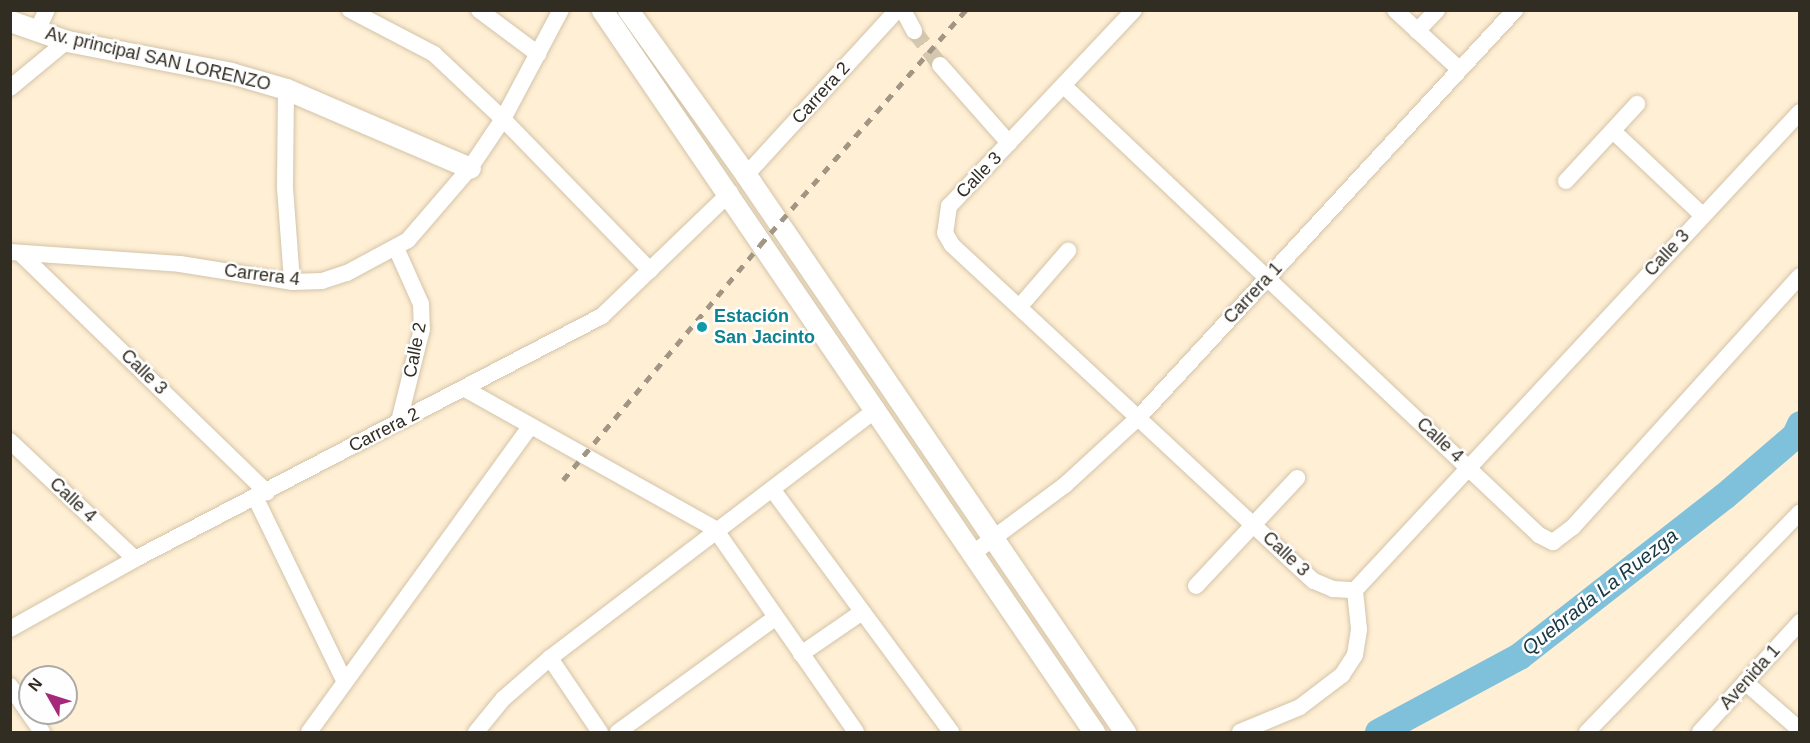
<!DOCTYPE html>
<html>
<head>
<meta charset="utf-8">
<style>
  body { margin:0 }
  #map { position:relative; width:1810px; height:743px; overflow:hidden; background:#ffefd4; font-family:Arial,sans-serif }
  div>[style] { position:absolute }
  [style*='--x'] { left:calc(var(--x)*1px); top:calc(var(--y)*1px); width:calc(var(--w)*1px); rotate:calc(var(--a)*1deg) }
  .river>* { height:27px; margin:-13.5px; padding:0 13.5px; transform-origin:13.5px; border-radius:13.5px; background:#7fc1db }
  .minor-tunnel>* { height:16px; margin-top:-8px; transform-origin:0; background:repeating-linear-gradient(90deg,#d6c8b0 0 16px,transparent 0 24px) }
  .roads { filter:drop-shadow(0 0 2px #d3c4a9) drop-shadow(0 0 2px #d3c4a9) }
  .minor>* { height:16px; margin:-8px; padding:0 8px; transform-origin:8px; border-radius:8px; background:#fff }
  .major>* { height:21px; margin:-10.5px; padding:0 10.5px; transform-origin:10.5px; border-radius:10.5px; background:#fff }
  .rail>* { height:4.5px; margin-top:-2.25px; transform-origin:0; background:repeating-linear-gradient(90deg,#a19683 0 8px,transparent 0 16px) }
  .dots>* { width:16px; height:16px; translate:-50% -50%; box-sizing:border-box; border:3px solid #fefefe; border-radius:50% }
  span { translate:-50% -50%; white-space:nowrap; text-align:center; line-height:1.15; -webkit-text-stroke:5px #fefefe; paint-order:stroke }
  .street-label { font-size:18px; color:#322d22 }
  .culture-label { font-size:18px; color:#0d838f; font-weight:700 }
  .left { translate:0 -50%; text-align:left }
  .water-label { font-size:20px; color:#173743; font-style:italic }
  .frame { position:absolute; inset:0; border:12px solid #322d22; pointer-events:none }
  .north { position:absolute; left:18px; top:665px; width:60px; height:60px; box-sizing:border-box; background:#fefefe; border:2px solid #acaaa6; border-radius:50%; rotate:309deg; font-size:16px; font-weight:700; line-height:24px; text-align:center; color:#322d22 }
  .north::after { content:''; display:block; margin:auto; width:21px; height:27px; background:#a5287b; clip-path:polygon(50% 0,100% 100%,50% 72%,0 100%) }
</style>
</head>
<body>
<div id="map">
  <div class="river">
    <div style="--x:1378;--y:732;--w:160;--a:-28.3"></div>
    <div style="--x:1519;--y:656;--w:260;--a:-38"></div>
    <div style="--x:1724;--y:496;--w:94;--a:-40.7"></div>
    <div style="--x:1795;--y:435;--w:12;--a:-66"></div>
  </div>
  <div class="minor-tunnel">
    <div style="--x:914;--y:31;--w:43;--a:52.6"></div>
  </div>
  <div class="roads">
    <div class="minor">
      <div style="--x:350;--y:10;--w:95;--a:27.6"></div>
      <div style="--x:434;--y:54;--w:95;--a:43.3"></div>
      <div style="--x:503;--y:119;--w:211;--a:45.8"></div>
      <div style="--x:479;--y:10;--w:74;--a:36.7"></div>
      <div style="--x:903;--y:10;--w:24;--a:62"></div>
      <div style="--x:1134;--y:10;--w:270;--a:133.3"></div>
      <div style="--x:949;--y:206;--w:27;--a:98"></div>
      <div style="--x:945;--y:233;--w:14;--a:60"></div>
      <div style="--x:952;--y:245;--w:494;--a:42.9"></div>
      <div style="--x:1314;--y:581;--w:21;--a:23"></div>
      <div style="--x:1333;--y:589;--w:22;--a:3"></div>
      <div style="--x:1355;--y:590;--w:653;--a:-47.05"></div>
      <div style="--x:1395;--y:10;--w:88;--a:42.7"></div>
      <div style="--x:37;--y:31;--w:23;--a:-65"></div>
      <div style="--x:1417;--y:31;--w:29;--a:-46"></div>
      <div style="--x:940;--y:65;--w:104;--a:48.5"></div>
      <div style="--x:1064;--y:86;--w:654;--a:43.39"></div>
      <div style="--x:1539;--y:535;--w:16;--a:27"></div>
      <div style="--x:1553;--y:542;--w:25;--a:-37"></div>
      <div style="--x:1573;--y:527;--w:338;--a:-47.9"></div>
      <div style="--x:10;--y:88;--w:74;--a:-39.5"></div>
      <div style="--x:286;--y:89;--w:99;--a:90.6"></div>
      <div style="--x:285;--y:188;--w:94;--a:85.7"></div>
      <div style="--x:1613;--y:131;--w:122;--a:43.3"></div>
      <div style="--x:746;--y:175;--w:224;--a:-47.5"></div>
      <div style="--x:1566;--y:181;--w:105;--a:-47.3"></div>
      <div style="--x:396;--y:248;--w:61;--a:65.9"></div>
      <div style="--x:421;--y:304;--w:25;--a:88"></div>
      <div style="--x:422;--y:329;--w:95;--a:104"></div>
      <div style="--x:10;--y:252;--w:170;--a:4"></div>
      <div style="--x:180;--y:264;--w:113;--a:9.1"></div>
      <div style="--x:292;--y:282;--w:30;--a:-2"></div>
      <div style="--x:322;--y:281;--w:26;--a:-18"></div>
      <div style="--x:347;--y:273;--w:69;--a:-28.4"></div>
      <div style="--x:408;--y:240;--w:95;--a:-49.3"></div>
      <div style="--x:470;--y:168;--w:59;--a:-56"></div>
      <div style="--x:503;--y:119;--w:123;--a:-62"></div>
      <div style="--x:20;--y:253;--w:344;--a:44.1"></div>
      <div style="--x:1021;--y:305;--w:72;--a:-49"></div>
      <div style="--x:465;--y:389;--w:287;--a:29.2"></div>
      <div style="--x:715;--y:529;--w:247;--a:55.2"></div>
      <div style="--x:10;--y:441;--w:172;--a:43.3"></div>
      <div style="--x:772;--y:489;--w:302;--a:53.6"></div>
      <div style="--x:256;--y:499;--w:201;--a:64.1"></div>
      <div style="--x:972;--y:554;--w:116;--a:-36.6"></div>
      <div style="--x:1065;--y:485;--w:102;--a:-42.6"></div>
      <div style="--x:1140;--y:416;--w:553;--a:-47.27"></div>
      <div style="--x:1196;--y:586;--w:148;--a:-46.9"></div>
      <div style="--x:10;--y:629;--w:143;--a:-29.2"></div>
      <div style="--x:135;--y:559;--w:526;--a:-27.49"></div>
      <div style="--x:602;--y:316;--w:178;--a:-43.9"></div>
      <div style="--x:801;--y:654;--w:74;--a:-34.5"></div>
      <div style="--x:550;--y:658;--w:89;--a:56"></div>
      <div style="--x:1745;--y:682;--w:73;--a:41.1"></div>
      <div style="--x:10;--y:686;--w:56;--a:55.2"></div>
      <div style="--x:309;--y:732;--w:377;--a:-54.1"></div>
      <div style="--x:476;--y:732;--w:43;--a:-50.7"></div>
      <div style="--x:503;--y:699;--w:62;--a:-41.1"></div>
      <div style="--x:550;--y:658;--w:411;--a:-37.3"></div>
      <div style="--x:618;--y:732;--w:194;--a:-36"></div>
      <div style="--x:1240;--y:732;--w:65;--a:-22.6"></div>
      <div style="--x:1300;--y:707;--w:53;--a:-37.3"></div>
      <div style="--x:1342;--y:675;--w:24;--a:-57"></div>
      <div style="--x:1355;--y:655;--w:26;--a:-81"></div>
      <div style="--x:1359;--y:629;--w:39;--a:-96"></div>
      <div style="--x:1587;--y:732;--w:306;--a:-45.9"></div>
      <div style="--x:1700;--y:732;--w:149;--a:-47.7"></div>
    </div>
    <div class="major">
      <div style="--x:602;--y:10;--w:874;--a:55.73"></div>
      <div style="--x:628;--y:10;--w:203;--a:54.4"></div>
      <div style="--x:746;--y:175;--w:674;--a:55.77"></div>
      <div style="--x:10;--y:21;--w:60;--a:19.3"></div>
      <div style="--x:67;--y:41;--w:167;--a:11"></div>
      <div style="--x:231;--y:73;--w:57;--a:16.2"></div>
      <div style="--x:286;--y:89;--w:200;--a:23.2"></div>
    </div>
  </div>
  <div class="rail">
    <div style="--x:563;--y:480;--w:307;--a:-50"></div>
    <div style="--x:760;--y:245;--w:313;--a:-48.8"></div>
  </div>
  <div class="dots">
    <div style="left:702px;top:327px;background:#0f9aa8"></div>
  </div>
  <div class="street-label">
    <span style="left:158px;top:59px;rotate:13deg">Av. principal SAN LORENZO</span>
    <span style="left:821px;top:93px;rotate:-48deg">Carrera 2</span>
    <span style="left:979px;top:175px;rotate:-46deg">Calle 3</span>
    <span style="left:1667px;top:253px;rotate:-47deg">Calle 3</span>
    <span style="left:262px;top:275px;rotate:7deg">Carrera 4</span>
    <span style="left:1253px;top:293px;rotate:-47deg">Carrera 1</span>
    <span style="left:415px;top:350px;rotate:-79deg">Calle 2</span>
    <span style="left:144px;top:372px;rotate:44deg">Calle 3</span>
    <span style="left:384px;top:430px;rotate:-27deg">Carrera 2</span>
    <span style="left:1440px;top:440px;rotate:43deg">Calle 4</span>
    <span style="left:73px;top:500px;rotate:43deg">Calle 4</span>
    <span style="left:1286px;top:554px;rotate:43deg">Calle 3</span>
    <span style="left:1750px;top:677px;rotate:-48deg">Avenida 1</span>
  </div>
  <div class="culture-label">
    <span class="left" style="left:714px;top:327px">Estación<br>San Jacinto</span>
  </div>
  <div class="water-label">
    <span style="left:1600px;top:592px;rotate:-38deg">Quebrada La Ruezga</span>
  </div>
  <div class="frame"></div>
  <div class="north">N</div>
</div>
</body>
</html>
